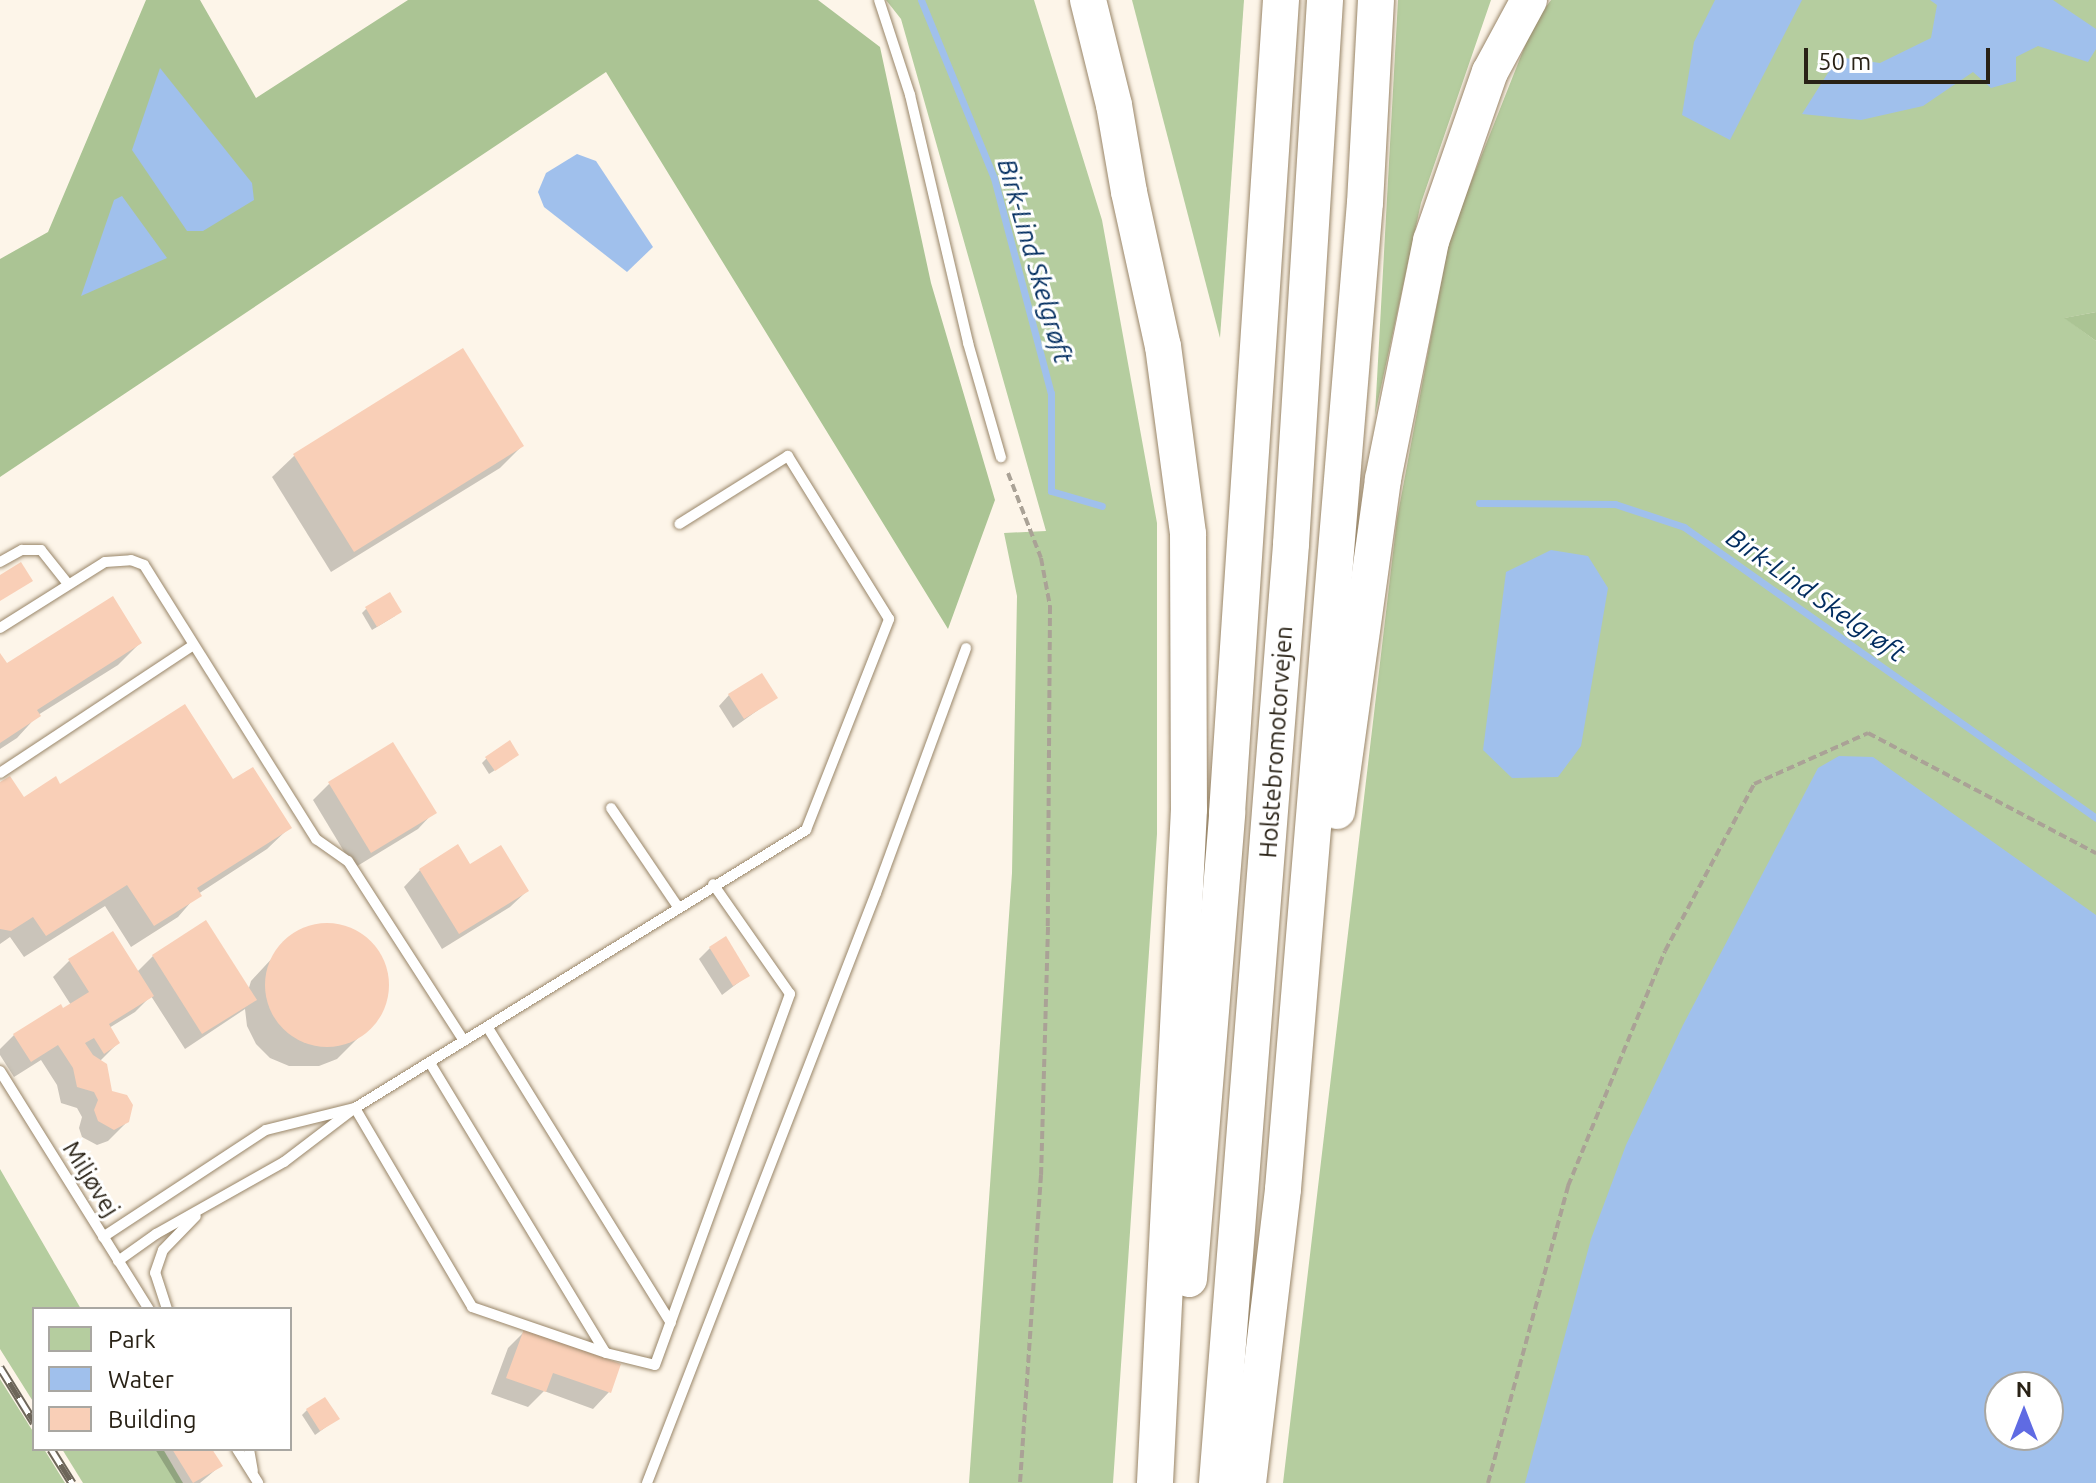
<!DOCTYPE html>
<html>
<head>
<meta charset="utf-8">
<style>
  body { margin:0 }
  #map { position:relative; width:2096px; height:1483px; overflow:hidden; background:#fdf5e9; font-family:Ubuntu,sans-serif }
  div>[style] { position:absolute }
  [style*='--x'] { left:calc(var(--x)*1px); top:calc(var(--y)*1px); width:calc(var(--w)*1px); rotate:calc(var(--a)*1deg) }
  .green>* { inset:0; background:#b5cd9f }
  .forest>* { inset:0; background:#abc494 }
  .water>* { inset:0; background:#a0c0ec }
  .shadow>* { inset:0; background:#0003 }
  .stream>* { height:7px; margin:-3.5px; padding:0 3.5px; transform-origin:3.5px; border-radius:3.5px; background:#a0c0ec }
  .building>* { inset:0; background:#f9cfb7 }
  .round { border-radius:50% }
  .path>* { height:4px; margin-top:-2px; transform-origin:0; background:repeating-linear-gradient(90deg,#aaa296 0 8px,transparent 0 12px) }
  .roads { filter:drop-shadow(0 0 2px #998669) drop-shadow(0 0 2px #998669) }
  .lane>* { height:10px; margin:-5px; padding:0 5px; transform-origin:5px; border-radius:5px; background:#fff }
  .highway>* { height:36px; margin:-18px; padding:0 18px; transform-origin:18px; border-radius:18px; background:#fff }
  .rail>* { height:9px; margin-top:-4.5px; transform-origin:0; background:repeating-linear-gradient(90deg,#fff 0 18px,#6d665a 0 36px); box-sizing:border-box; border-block:2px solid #6d665a }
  span { translate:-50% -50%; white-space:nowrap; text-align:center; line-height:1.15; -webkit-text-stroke:6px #fff; paint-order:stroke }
  .street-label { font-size:24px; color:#292216 }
  .water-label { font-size:26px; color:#012c5f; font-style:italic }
  .legend { position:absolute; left:32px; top:1307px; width:260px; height:144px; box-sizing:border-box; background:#fff; border:2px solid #a9a7a2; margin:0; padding:10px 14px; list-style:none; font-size:24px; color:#292216 }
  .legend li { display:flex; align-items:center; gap:16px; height:40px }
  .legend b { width:40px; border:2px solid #a9a7a2 }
  .north { position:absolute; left:1984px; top:1371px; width:80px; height:80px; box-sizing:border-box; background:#fff; border:2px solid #a9a7a2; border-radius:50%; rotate:0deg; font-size:22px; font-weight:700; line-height:32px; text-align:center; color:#292216 }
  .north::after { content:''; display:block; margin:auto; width:28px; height:36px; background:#5f6be3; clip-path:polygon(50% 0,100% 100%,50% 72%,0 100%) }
  .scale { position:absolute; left:1804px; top:48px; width:186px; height:36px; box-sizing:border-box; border:4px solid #292216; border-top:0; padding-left:10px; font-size:24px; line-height:28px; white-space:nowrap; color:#292216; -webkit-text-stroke:6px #fff; paint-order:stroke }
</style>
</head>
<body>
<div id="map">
  <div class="green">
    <div style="clip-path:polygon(886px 0,1034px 0,1102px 220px,1157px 523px,1157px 834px,1113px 1483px,969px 1483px,1012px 873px,1017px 596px,1004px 533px,1046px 531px,901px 19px)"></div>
    <div style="clip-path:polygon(1132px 0,1244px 0,1220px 338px)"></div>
    <div style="clip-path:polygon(1398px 0,1491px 0,1421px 203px,1375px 415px)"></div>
    <div style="clip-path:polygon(evenodd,1551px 0,2096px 0,2096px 312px,2065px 318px,2096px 341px,2096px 1483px,1283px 1483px,1397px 519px,1450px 235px,1534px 23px,1551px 0,2000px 1387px,2048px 1387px,2048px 1435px,2000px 1435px,2000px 1387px)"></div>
    <div style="clip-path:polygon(0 1169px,81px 1309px,34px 1309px,34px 1403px,0 1349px)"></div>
    <div style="clip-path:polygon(0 1379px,34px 1433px,34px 1449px,44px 1449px,65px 1483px,0 1483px)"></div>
    <div style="clip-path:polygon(62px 1449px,163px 1449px,183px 1483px,83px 1483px)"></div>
  </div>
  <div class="forest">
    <div style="clip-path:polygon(146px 0,200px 0,256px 98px,408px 0,818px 0,880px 47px,931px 283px,995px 500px,948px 629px,606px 72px,0 477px,0 259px,48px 232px)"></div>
    <div style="clip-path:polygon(2096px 312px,2096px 341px,2064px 318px)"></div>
  </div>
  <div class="water">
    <div style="clip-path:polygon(1715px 0,1802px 0,1730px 140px,1682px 115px,1694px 42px)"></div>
    <div style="clip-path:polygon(1930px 0,2053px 0,2096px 29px,2096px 49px,2088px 62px,2038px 46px,2016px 57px,2016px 81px,1991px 88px,1973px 72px,1923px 106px,1861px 120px,1802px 114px,1838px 57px,1880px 63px,1931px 38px,1937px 5px)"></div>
    <div style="clip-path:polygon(160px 68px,252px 183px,254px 200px,203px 231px,187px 231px,132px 150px)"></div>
    <div style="clip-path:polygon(577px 154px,596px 161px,653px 247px,627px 272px,544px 207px,538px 192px,546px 173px)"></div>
    <div style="clip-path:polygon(122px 196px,167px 258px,81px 296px,114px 200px)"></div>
    <div style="clip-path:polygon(1551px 550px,1588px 556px,1608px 588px,1581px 746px,1558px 777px,1512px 778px,1483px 750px,1506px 572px)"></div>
    <div style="clip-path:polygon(evenodd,1839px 756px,1873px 757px,2096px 915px,2096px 1483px,1525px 1483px,1591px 1239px,1626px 1145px,1683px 1025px,1818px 768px,1839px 756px,2000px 1387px,2048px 1387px,2048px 1435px,2000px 1435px,2000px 1387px)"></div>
  </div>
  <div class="shadow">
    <div style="clip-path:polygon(462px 351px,522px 446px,500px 468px,331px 572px,272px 477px,294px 456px)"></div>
    <div style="clip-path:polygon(366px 609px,395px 616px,372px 630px,362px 613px)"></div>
    <div style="clip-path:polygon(140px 643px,118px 665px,38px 715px,17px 738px,0 749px,0 657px,6px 666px)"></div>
    <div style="clip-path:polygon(729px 695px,775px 698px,733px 728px,719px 706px)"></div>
    <div style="clip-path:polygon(487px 758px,512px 759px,489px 774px,482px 763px)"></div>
    <div style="clip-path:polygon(232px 782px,289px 828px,267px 849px,198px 894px,178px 917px,131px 947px,105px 906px,24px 957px,10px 937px,0 944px,0 785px,23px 800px,60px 787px)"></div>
    <div style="clip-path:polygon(329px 784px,434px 812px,418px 829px,354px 868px,313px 800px)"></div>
    <div style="clip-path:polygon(470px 867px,527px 891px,510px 907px,442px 949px,404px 887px,420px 870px)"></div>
    <div style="clip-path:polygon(334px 926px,357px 933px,375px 949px,385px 971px,387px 994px,380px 1013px,360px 1036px,337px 1059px,319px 1066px,289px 1066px,270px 1058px,256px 1044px,247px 1026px,245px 1009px,185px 1049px,151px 996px,135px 1012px,109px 1028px,118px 1043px,100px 1061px,106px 1083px,125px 1124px,108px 1141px,97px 1145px,82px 1137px,79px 1128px,82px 1117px,77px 1108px,61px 1103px,57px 1085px,41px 1060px,14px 1077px,0 1055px,0 1049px,14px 1035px,71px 1005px,53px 977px,69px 961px,137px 972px,153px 956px,248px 991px,251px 981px,289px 940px,310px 928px)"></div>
    <div style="clip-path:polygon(710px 948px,747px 976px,722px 995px,699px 959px)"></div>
    <div style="clip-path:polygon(524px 1332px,609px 1392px,593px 1409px,544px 1391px,528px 1407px,491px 1394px,508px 1348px)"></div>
    <div style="clip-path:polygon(307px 1410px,337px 1419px,315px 1435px,302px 1415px)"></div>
    <div style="clip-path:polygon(155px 1449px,210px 1449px,220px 1466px,200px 1483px,176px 1483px)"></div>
  </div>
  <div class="stream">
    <div style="--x:921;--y:0;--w:192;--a:67.7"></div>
    <div style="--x:994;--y:178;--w:222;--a:75.2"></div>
    <div style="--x:1051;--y:393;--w:98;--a:90"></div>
    <div style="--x:1051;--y:491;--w:53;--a:16.4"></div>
    <div style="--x:1479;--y:503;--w:136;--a:0.4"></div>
    <div style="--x:1615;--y:504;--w:73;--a:18.4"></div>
    <div style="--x:1684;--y:527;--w:504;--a:35.23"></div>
  </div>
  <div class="building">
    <div style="clip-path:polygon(463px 348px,524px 446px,354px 552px,293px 454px)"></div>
    <div style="clip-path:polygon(21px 562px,33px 581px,0 601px,0 575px)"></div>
    <div style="clip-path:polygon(390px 592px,402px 612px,377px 627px,365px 607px)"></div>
    <div style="clip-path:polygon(113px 596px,142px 643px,37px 710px,41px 716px,0 743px,0 653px,7px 663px)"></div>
    <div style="clip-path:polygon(762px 673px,778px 698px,744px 719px,728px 694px)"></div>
    <div style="clip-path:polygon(185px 704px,233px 779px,253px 767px,292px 828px,197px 888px,202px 896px,154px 926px,127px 885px,46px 936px,33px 917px,11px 931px,0 929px,0 782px,10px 776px,24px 797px,56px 776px,60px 784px)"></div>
    <div style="clip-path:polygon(510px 740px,519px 755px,495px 771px,485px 757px)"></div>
    <div style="clip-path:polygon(393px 742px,437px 813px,371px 853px,328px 782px)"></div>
    <div style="clip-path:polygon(458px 844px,470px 864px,501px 845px,529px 891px,459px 934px,419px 869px)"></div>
    <div style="clip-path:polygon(206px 920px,257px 1000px,202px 1034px,152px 955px)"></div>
    <div class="round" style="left:265px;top:923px;width:124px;height:124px"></div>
    <div style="clip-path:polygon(113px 931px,154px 996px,109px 1024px,120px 1043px,104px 1054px,94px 1038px,85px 1043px,93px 1055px,107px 1064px,112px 1091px,127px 1095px,133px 1105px,129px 1122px,114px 1130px,98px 1121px,94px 1110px,98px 1100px,94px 1092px,77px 1087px,73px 1068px,58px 1045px,31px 1062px,13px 1034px,61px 1004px,63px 1008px,89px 992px,68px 959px)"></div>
    <div style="clip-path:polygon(726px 936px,750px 976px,733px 986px,709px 947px)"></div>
    <div style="clip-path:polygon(524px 1329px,621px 1364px,611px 1393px,553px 1373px,546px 1392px,506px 1378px)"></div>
    <div style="clip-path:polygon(325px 1397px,340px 1419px,320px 1431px,306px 1409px)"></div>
    <div style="clip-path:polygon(172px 1449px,212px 1449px,223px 1466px,193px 1483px)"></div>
  </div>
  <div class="path">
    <div style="--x:1008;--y:473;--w:91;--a:68.8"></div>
    <div style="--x:1041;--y:558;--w:49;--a:79.4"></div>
    <div style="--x:1050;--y:606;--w:321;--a:90.4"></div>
    <div style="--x:1048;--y:927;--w:248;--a:91.6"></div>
    <div style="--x:1041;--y:1175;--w:309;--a:93.9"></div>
    <div style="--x:1488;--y:1483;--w:308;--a:-74.9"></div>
    <div style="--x:1568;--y:1186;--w:254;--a:-67.6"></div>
    <div style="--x:1665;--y:951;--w:189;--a:-61.9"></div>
    <div style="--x:1754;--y:784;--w:125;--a:-24.1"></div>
    <div style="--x:1868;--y:733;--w:258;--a:27.8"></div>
  </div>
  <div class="roads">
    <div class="lane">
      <div style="--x:879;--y:0;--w:100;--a:71.9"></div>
      <div style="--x:910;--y:95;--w:255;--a:76.8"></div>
      <div style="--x:968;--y:343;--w:119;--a:73.9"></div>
      <div style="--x:0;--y:562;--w:25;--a:-29"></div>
      <div style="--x:22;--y:550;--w:19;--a:0"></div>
      <div style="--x:41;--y:550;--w:43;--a:51.5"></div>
      <div style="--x:0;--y:628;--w:124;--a:-32.2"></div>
      <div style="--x:105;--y:562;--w:26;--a:-4"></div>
      <div style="--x:131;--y:560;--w:14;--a:21"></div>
      <div style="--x:144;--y:565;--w:324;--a:57.9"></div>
      <div style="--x:316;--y:839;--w:39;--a:35"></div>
      <div style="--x:348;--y:861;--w:214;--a:57.2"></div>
      <div style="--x:0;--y:773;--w:230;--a:-33.5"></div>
      <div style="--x:611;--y:808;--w:120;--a:55.9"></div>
      <div style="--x:488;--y:1028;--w:347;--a:58.2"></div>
      <div style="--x:430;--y:1063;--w:338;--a:58.8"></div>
      <div style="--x:0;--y:1071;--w:281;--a:58"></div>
      <div style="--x:103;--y:1237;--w:195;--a:-33.3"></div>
      <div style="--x:266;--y:1130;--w:92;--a:-13.9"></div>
      <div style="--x:355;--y:1108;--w:530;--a:-31.65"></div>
      <div style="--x:806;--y:830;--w:227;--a:-68.5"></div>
      <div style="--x:889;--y:619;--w:192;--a:-121.8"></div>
      <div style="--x:788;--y:456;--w:128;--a:148"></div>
      <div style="--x:118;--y:1261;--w:47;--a:-35.4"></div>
      <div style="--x:156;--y:1234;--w:147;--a:-29.4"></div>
      <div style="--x:284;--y:1162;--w:89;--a:-37.3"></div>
      <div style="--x:355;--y:1108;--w:231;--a:59.5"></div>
      <div style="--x:472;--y:1307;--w:142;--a:18.9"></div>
      <div style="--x:606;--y:1353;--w:50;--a:13.8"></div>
      <div style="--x:655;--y:1365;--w:395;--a:-70"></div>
      <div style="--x:790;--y:994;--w:134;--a:-125"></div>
      <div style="--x:167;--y:1309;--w:38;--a:-108"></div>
      <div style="--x:155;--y:1273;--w:24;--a:-71"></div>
      <div style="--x:163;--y:1250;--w:47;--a:-45.9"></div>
      <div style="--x:237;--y:1449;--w:40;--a:58"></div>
      <div style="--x:249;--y:1449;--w:22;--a:80"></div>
      <div style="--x:647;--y:1483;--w:633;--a:-68.79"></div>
      <div style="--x:876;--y:893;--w:261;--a:-69.8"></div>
    </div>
    <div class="highway">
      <div style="--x:1088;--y:0;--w:108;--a:76.1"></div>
      <div style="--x:1114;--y:105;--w:88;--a:80.2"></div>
      <div style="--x:1129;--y:192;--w:158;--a:77.6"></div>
      <div style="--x:1163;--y:346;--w:190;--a:82.4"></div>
      <div style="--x:1188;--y:534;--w:275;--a:89.8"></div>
      <div style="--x:1189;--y:809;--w:675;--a:92.89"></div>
      <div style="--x:1337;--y:811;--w:335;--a:-82.1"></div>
      <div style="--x:1383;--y:479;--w:243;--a:-78.6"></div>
      <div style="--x:1431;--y:241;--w:179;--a:-70.8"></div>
      <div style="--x:1490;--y:72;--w:82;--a:-61.6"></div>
      <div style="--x:1189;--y:1279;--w:468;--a:-85.3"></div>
      <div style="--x:1227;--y:813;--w:815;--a:-86.2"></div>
      <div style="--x:1217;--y:1483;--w:942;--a:-85.49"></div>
      <div style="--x:1291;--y:544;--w:545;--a:-86.42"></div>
      <div style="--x:1248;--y:1483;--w:296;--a:-83.2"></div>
      <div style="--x:1283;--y:1189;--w:989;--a:-85.25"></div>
      <div style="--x:1365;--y:203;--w:203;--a:-86.9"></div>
    </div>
  </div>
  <div class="rail">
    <div style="--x:0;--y:1367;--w:65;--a:58.3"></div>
    <div style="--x:51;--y:1449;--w:40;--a:58"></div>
  </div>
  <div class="street-label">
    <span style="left:1276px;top:742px;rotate:-86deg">Holstebromotorvejen</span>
    <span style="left:91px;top:1179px;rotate:58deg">Miljøvej</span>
  </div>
  <div class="water-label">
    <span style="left:1035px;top:261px;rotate:74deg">Birk-Lind Skelgrøft</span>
    <span style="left:1816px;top:595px;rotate:35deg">Birk-Lind Skelgrøft</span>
  </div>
  <ul class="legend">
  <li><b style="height:22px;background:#b5cd9f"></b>Park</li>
  <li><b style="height:22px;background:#a0c0ec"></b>Water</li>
  <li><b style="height:22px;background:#f9cfb7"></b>Building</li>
  </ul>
  <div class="north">N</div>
  <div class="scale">50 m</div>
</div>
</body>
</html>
